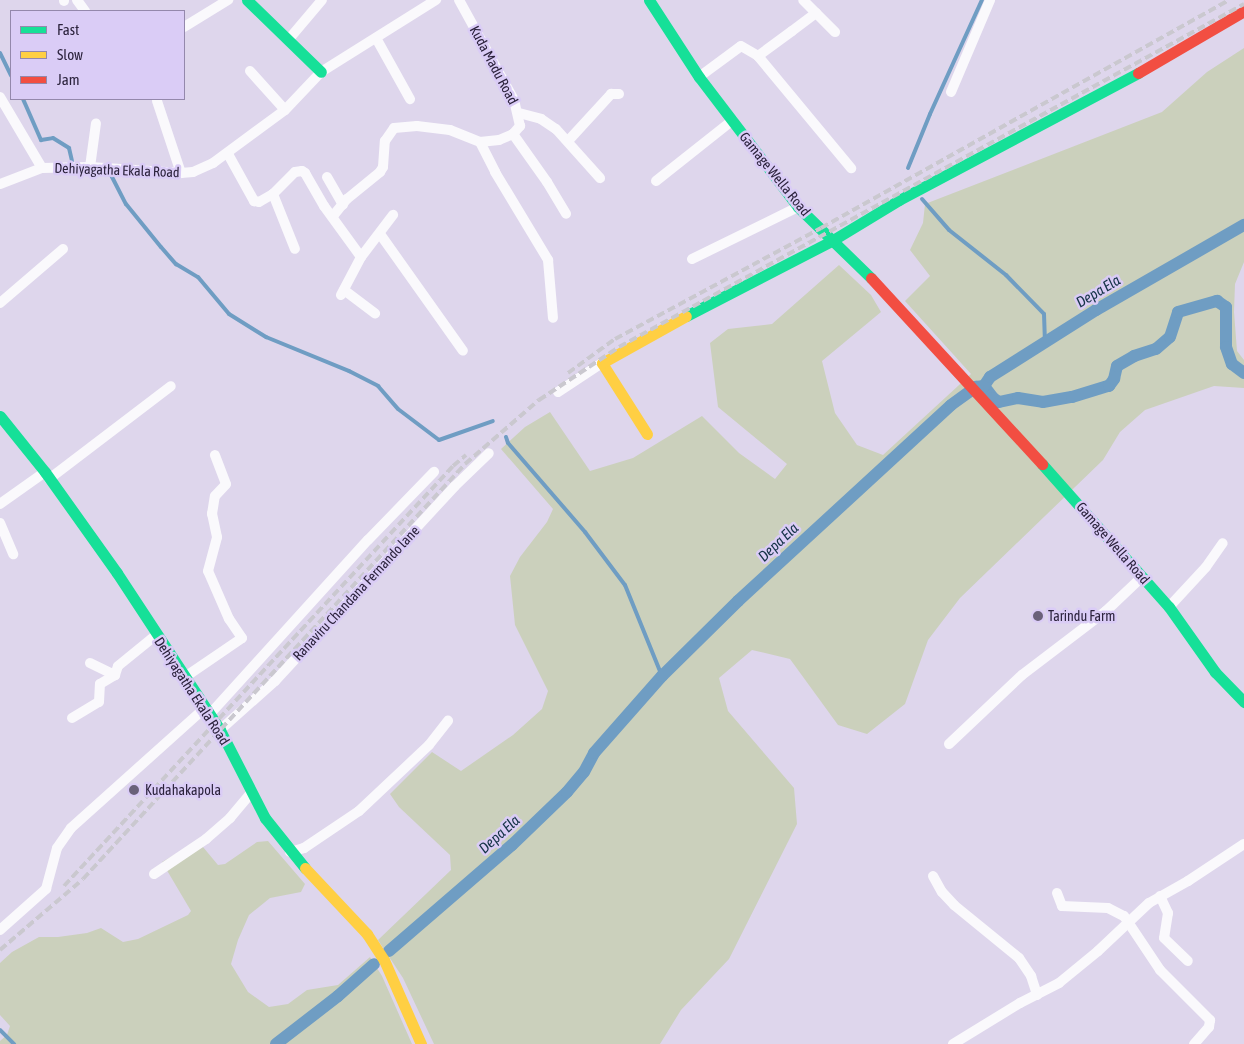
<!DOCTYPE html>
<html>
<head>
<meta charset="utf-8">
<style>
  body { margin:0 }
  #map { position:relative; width:1244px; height:1044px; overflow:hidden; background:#ded6ec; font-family:"Asap Condensed",sans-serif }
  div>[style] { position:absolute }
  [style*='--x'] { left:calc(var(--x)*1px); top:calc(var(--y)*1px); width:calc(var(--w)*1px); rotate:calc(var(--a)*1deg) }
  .green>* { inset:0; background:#cbd0bc }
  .stream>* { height:4px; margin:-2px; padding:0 2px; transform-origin:2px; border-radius:2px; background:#6f9dc3 }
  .canal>* { height:12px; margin:-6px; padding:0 6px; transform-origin:6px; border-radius:6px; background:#6f9dc3 }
  .street>* { height:10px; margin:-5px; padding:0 5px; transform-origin:5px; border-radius:5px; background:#faf9fc }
  .fast>* { height:11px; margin:-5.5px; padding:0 5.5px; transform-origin:5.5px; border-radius:5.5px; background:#16e098 }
  .slow>* { height:11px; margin:-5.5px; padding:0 5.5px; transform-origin:5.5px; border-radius:5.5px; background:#ffcf43 }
  .jam>* { height:11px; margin:-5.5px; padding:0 5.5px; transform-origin:5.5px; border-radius:5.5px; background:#f24e42 }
  .rail>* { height:4px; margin-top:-2px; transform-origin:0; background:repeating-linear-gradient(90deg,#cac8cf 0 8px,transparent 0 12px) }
  .dots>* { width:14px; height:14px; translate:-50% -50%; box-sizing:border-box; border:2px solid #daccf6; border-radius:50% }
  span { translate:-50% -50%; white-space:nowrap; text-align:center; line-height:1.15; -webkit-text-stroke:5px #daccf6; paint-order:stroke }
  .street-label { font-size:14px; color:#2b223c }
  .poi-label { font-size:14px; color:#2b223c }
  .left { translate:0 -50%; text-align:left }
  .water-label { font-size:15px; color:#143246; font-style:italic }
  .legend { position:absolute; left:10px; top:10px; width:175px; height:90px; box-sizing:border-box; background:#daccf6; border:1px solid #9488ac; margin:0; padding:6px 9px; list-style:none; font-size:15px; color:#2b223c }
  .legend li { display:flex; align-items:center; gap:10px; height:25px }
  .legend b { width:25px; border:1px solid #9488ac }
</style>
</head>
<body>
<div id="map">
  <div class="green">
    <div style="clip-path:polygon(1244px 48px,1244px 262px,1235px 284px,1234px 312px,1237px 351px,1244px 360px,1244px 388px,1214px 386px,1145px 410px,1120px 432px,1103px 460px,960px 598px,928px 640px,905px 704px,867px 734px,838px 725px,790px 659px,752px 650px,719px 678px,728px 711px,794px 788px,797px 824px,729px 959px,681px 1010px,660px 1044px,434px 1044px,403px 978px,378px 940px,451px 870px,450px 855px,399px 807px,390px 794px,432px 752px,461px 771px,513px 735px,542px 709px,548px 691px,515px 625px,510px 576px,520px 557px,547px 522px,553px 509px,501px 449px,525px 427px,550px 412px,590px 471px,633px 458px,702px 416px,739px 453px,775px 479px,787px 464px,718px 407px,710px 343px,728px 329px,772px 324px,839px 265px,871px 295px,881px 312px,822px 361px,835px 413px,857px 445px,883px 455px,971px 374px,905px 301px,930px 276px,910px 250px,923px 223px,925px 204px,1162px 112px,1207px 72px)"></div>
    <div style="clip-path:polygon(198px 841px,218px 865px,225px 864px,257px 842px,268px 841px,305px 884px,301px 892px,270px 898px,249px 915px,238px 940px,231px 964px,248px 992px,269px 1007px,288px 1004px,307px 990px,338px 985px,370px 957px,382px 976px,412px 1044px,0 1044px,0 1041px,7px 1035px,10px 1026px,0 1015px,0 963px,12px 952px,39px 937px,58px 937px,87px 933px,101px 928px,123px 942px,138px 939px,188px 915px,191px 911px,162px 862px)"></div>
  </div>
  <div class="stream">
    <div style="--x:0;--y:53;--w:25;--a:64"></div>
    <div style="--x:23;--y:99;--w:45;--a:66.3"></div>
    <div style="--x:41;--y:140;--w:12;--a:-9"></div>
    <div style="--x:53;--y:138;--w:19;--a:32"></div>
    <div style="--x:69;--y:148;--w:13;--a:77"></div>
    <div style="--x:908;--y:168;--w:58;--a:-67.8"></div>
    <div style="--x:930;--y:114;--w:125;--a:-65.5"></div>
    <div style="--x:75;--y:173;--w:35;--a:0"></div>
    <div style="--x:110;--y:173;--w:35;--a:63"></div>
    <div style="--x:126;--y:204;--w:55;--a:50.9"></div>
    <div style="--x:161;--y:247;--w:23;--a:49"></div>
    <div style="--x:176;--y:264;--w:26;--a:31"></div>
    <div style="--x:198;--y:277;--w:48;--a:50"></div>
    <div style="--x:229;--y:314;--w:44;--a:31.9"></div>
    <div style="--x:266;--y:337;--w:90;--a:22.3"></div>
    <div style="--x:349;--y:371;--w:33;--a:27"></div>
    <div style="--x:378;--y:386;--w:30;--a:49"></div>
    <div style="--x:398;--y:409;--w:51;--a:37.1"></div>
    <div style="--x:439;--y:440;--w:57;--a:-19.4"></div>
    <div style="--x:922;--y:199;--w:41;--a:48.9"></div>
    <div style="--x:949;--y:230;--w:73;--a:38.3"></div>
    <div style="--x:1006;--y:275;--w:54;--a:45.7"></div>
    <div style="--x:1044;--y:314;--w:29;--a:88"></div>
    <div style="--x:506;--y:437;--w:6;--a:72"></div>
    <div style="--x:508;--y:443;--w:118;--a:49.1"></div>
    <div style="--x:585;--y:532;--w:66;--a:53"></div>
    <div style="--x:625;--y:585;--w:98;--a:67.9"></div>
    <div style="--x:0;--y:1030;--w:20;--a:45"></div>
  </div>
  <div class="canal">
    <div style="--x:984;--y:386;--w:15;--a:53"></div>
    <div style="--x:993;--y:398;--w:7;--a:34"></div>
    <div style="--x:999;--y:402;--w:19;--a:-12"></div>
    <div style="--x:1018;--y:398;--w:25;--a:9"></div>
    <div style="--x:1043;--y:402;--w:29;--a:-10"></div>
    <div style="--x:1072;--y:397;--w:39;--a:-17"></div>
    <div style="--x:1109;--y:386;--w:9;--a:-54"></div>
    <div style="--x:1114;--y:379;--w:13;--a:-77"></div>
    <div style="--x:1117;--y:366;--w:20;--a:-30"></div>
    <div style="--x:1134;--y:356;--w:23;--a:-18"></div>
    <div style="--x:1156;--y:349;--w:18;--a:-41"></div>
    <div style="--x:1170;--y:337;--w:26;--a:-72"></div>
    <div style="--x:1178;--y:312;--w:41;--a:-15.8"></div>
    <div style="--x:1217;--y:301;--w:11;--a:34"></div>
    <div style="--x:1226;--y:307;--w:40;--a:90"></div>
    <div style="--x:1226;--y:347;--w:18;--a:71"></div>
    <div style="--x:1232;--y:364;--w:15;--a:37"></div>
    <div style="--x:389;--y:951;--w:162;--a:-40.8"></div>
    <div style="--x:512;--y:845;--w:76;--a:-43.9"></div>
    <div style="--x:567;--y:792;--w:26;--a:-50"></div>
    <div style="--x:584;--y:772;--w:21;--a:-62"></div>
    <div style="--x:594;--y:753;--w:103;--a:-48.6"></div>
    <div style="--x:662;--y:676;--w:107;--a:-44.6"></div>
    <div style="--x:738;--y:601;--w:289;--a:-42.6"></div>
    <div style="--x:951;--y:405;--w:31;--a:-36"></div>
    <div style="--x:976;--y:387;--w:8;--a:-7"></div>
    <div style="--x:984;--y:386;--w:11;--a:-56"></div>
    <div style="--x:990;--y:377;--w:125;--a:-32.3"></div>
    <div style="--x:1096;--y:310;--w:171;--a:-29.9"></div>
    <div style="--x:276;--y:1044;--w:78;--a:-37.7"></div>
    <div style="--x:338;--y:996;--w:48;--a:-41.6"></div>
  </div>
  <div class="street">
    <div style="--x:77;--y:0;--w:14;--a:54"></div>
    <div style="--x:64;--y:1;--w:1;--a:-90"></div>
    <div style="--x:816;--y:13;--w:27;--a:45"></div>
    <div style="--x:184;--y:27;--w:52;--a:-31.5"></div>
    <div style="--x:376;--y:38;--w:70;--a:60.9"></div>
    <div style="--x:289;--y:39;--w:51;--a:-49.8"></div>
    <div style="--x:758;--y:56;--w:146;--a:50.3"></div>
    <div style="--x:250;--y:71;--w:52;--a:48.1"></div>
    <div style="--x:699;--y:77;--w:52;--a:-36.4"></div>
    <div style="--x:741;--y:46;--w:20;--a:30"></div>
    <div style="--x:758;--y:56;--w:42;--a:-36.3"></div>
    <div style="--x:792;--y:31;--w:30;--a:-37"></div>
    <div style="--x:816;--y:13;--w:18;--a:-135"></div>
    <div style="--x:951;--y:92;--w:100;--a:-67"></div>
    <div style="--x:0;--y:97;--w:82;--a:59.4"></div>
    <div style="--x:157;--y:101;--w:76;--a:71.6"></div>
    <div style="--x:519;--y:113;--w:23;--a:15"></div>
    <div style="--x:541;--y:119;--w:18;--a:34"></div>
    <div style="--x:556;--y:129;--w:66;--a:48.1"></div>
    <div style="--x:513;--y:134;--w:59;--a:54.7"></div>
    <div style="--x:547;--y:182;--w:37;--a:59"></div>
    <div style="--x:568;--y:141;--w:64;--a:-47.5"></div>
    <div style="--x:611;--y:94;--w:8;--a:0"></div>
    <div style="--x:480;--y:142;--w:34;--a:63"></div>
    <div style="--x:495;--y:172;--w:103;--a:58.9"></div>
    <div style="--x:548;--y:260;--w:58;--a:85.1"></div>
    <div style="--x:228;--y:154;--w:54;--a:61"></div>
    <div style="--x:254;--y:201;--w:5;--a:11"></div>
    <div style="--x:259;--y:202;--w:16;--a:-30"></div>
    <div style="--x:273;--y:194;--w:31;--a:-45"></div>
    <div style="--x:295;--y:172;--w:7;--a:-8"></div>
    <div style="--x:302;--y:171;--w:4;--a:34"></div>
    <div style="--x:305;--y:173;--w:38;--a:60"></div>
    <div style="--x:324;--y:206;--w:63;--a:54"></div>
    <div style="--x:361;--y:257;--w:43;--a:117.8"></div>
    <div style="--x:90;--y:167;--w:44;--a:-82.2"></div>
    <div style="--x:327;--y:177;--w:32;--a:60"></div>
    <div style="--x:656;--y:181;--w:98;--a:-38.4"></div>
    <div style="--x:0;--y:184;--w:45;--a:-20.9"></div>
    <div style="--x:42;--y:168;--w:48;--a:-1.2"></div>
    <div style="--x:90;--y:167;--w:91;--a:3.8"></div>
    <div style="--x:181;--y:173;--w:12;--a:-5"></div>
    <div style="--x:193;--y:172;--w:22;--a:-24"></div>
    <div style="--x:213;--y:163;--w:89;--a:-36.4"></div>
    <div style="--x:285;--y:110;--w:52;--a:-46.5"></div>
    <div style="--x:321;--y:72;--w:136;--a:-32.1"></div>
    <div style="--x:273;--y:194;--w:59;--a:68.2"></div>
    <div style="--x:333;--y:216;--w:22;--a:-51"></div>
    <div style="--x:347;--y:199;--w:43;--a:-39.3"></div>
    <div style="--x:380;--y:172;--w:6;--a:-59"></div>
    <div style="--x:383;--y:167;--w:26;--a:-86"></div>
    <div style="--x:385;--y:141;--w:16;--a:-55"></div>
    <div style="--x:394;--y:128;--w:23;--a:-5"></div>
    <div style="--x:417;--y:126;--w:33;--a:7"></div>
    <div style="--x:450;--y:130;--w:32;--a:22"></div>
    <div style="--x:480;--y:142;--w:19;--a:-6"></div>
    <div style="--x:499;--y:140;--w:15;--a:-23"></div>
    <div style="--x:513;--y:134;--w:11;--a:-49"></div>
    <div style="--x:520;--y:126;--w:27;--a:-103"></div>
    <div style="--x:514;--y:100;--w:114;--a:-118.8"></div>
    <div style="--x:380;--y:234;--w:143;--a:54.6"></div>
    <div style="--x:361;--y:257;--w:53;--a:-52.7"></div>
    <div style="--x:692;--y:259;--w:118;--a:-26.1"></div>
    <div style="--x:344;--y:290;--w:39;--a:37"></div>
    <div style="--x:0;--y:303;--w:83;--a:-40.6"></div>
    <div style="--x:558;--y:392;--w:53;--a:-33.4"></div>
    <div style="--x:49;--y:479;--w:153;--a:-37.3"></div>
    <div style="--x:0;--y:504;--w:55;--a:-35.4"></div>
    <div style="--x:0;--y:523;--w:34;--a:67"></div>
    <div style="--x:1169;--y:607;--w:54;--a:-47.2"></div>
    <div style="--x:1206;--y:567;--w:29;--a:-55"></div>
    <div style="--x:90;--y:663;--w:28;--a:26"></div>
    <div style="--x:185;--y:677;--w:69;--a:-34.4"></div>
    <div style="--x:242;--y:638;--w:23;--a:-124"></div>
    <div style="--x:229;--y:619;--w:52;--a:-113.6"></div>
    <div style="--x:208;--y:571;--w:35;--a:-75"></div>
    <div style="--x:217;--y:537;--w:24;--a:-102"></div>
    <div style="--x:212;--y:514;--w:18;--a:-81"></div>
    <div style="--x:215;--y:496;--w:16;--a:-47"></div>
    <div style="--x:226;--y:484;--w:31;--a:-111"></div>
    <div style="--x:210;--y:714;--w:235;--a:-47.8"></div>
    <div style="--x:368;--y:540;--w:95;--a:-45.9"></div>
    <div style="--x:72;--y:718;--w:31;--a:-31"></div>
    <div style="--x:99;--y:702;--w:18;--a:-87"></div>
    <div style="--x:100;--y:684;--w:17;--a:-31"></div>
    <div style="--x:115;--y:675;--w:9;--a:-72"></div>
    <div style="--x:118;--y:666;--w:49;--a:-39.2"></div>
    <div style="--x:220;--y:730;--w:74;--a:-41.7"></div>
    <div style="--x:275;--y:681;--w:265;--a:-47.3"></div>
    <div style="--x:455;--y:486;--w:47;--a:-44.1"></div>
    <div style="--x:949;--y:744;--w:100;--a:-43.4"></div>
    <div style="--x:1022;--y:675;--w:106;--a:-37.3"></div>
    <div style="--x:1106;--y:611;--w:50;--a:-43.4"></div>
    <div style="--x:290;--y:852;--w:15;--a:-16"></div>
    <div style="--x:304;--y:848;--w:66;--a:-33.9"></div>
    <div style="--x:359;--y:811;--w:96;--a:-43.3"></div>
    <div style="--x:429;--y:745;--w:31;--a:-52"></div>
    <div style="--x:154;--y:874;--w:63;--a:-33.9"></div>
    <div style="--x:206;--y:839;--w:32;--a:-41"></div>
    <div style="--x:230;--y:818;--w:33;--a:-50"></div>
    <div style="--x:933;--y:876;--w:18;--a:61"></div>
    <div style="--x:942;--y:892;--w:18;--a:47"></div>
    <div style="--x:954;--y:905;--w:84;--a:39.2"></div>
    <div style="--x:1019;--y:958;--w:22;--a:56"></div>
    <div style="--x:1031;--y:976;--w:20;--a:72"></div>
    <div style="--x:1057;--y:893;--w:14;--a:69"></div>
    <div style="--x:1062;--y:906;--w:46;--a:2.5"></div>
    <div style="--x:1108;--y:908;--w:18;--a:27"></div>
    <div style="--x:1124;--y:916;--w:65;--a:56.3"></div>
    <div style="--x:1160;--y:970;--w:71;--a:45"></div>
    <div style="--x:1210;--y:1020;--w:7;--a:98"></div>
    <div style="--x:1209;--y:1027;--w:23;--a:131"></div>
    <div style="--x:1160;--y:896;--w:19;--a:65"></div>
    <div style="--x:1168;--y:913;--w:25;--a:99"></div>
    <div style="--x:1164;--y:938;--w:33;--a:44"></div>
    <div style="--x:0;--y:930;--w:62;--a:-41.7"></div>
    <div style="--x:46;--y:889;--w:42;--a:-75"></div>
    <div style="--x:57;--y:848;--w:24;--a:-55"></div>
    <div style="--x:71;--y:828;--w:181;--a:-41.9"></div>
    <div style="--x:953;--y:1044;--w:79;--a:-31.5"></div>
    <div style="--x:1020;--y:1003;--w:44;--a:-27.1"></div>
    <div style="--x:1059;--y:983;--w:50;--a:-39.4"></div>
    <div style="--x:1098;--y:951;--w:70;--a:-43.3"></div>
    <div style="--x:1149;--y:903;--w:45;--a:-29.4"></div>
    <div style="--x:1188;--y:881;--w:67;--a:-33.5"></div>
  </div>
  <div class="fast">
    <div style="--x:247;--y:0;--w:103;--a:44.2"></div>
    <div style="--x:649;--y:0;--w:92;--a:57"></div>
    <div style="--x:699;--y:77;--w:163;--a:52.7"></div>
    <div style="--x:798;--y:207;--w:102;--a:44.2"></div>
    <div style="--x:686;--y:316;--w:165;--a:-27.3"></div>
    <div style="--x:833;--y:240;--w:77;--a:-31.2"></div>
    <div style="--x:899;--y:200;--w:271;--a:-28"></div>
    <div style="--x:0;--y:416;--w:72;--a:51.2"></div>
    <div style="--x:45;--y:472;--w:124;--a:54.5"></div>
    <div style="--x:117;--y:573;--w:188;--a:56.7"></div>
    <div style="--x:220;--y:730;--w:99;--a:62.9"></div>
    <div style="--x:265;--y:818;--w:64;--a:51.3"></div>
    <div style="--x:1042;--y:464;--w:191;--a:48.4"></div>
    <div style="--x:1169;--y:607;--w:80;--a:54.7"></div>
    <div style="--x:1215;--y:672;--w:42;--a:46"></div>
  </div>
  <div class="slow">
    <div style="--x:647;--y:434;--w:84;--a:-122.4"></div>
    <div style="--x:602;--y:363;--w:96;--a:-29.2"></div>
    <div style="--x:305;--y:868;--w:91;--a:46.8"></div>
    <div style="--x:367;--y:934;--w:31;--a:57"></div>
    <div style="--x:384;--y:960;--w:92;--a:66.2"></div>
  </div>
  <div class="jam">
    <div style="--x:1138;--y:73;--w:123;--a:-30.3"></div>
    <div style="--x:871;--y:278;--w:253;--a:47.4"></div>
  </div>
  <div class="rail">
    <div style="--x:568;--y:373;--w:58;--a:-35.9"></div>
    <div style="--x:615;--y:339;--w:234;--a:-28.3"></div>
    <div style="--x:821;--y:228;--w:467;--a:-29.2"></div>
    <div style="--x:64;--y:886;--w:572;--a:-47.19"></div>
    <div style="--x:453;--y:466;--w:17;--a:-40"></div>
    <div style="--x:0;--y:950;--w:109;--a:-40.5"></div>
    <div style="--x:83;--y:879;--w:564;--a:-47.37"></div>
    <div style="--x:465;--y:464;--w:98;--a:-40.9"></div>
    <div style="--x:539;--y:400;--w:96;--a:-33.5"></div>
    <div style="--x:619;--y:347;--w:713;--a:-28.76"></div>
  </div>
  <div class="dots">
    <div style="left:1038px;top:616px;background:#6a617a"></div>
    <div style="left:134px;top:790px;background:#6a617a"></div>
  </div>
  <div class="street-label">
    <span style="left:494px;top:65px;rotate:62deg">Kuda Madu Road</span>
    <span style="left:117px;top:170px;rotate:2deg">Dehiyagatha Ekala Road</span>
    <span style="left:775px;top:174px;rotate:51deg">Gamage Wella Road</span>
    <span style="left:1113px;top:543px;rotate:49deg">Gamage Wella Road</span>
    <span style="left:356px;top:593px;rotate:-47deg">Ranaviru Chandana Fernando lane</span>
    <span style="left:192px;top:691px;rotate:57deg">Dehiyagatha Ekala Road</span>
  </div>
  <div class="poi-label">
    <span class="left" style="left:1048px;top:616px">Tarindu Farm</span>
    <span class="left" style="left:145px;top:790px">Kudahakapola</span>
  </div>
  <div class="water-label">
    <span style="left:1098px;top:291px;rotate:-31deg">Depa Ela</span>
    <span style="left:778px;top:542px;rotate:-43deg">Depa Ela</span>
    <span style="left:499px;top:834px;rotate:-42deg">Depa Ela</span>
  </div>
  <ul class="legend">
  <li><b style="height:6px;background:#16e098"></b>Fast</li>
  <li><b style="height:6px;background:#ffcf43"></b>Slow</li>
  <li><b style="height:6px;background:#f24e42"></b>Jam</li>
  </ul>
</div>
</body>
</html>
